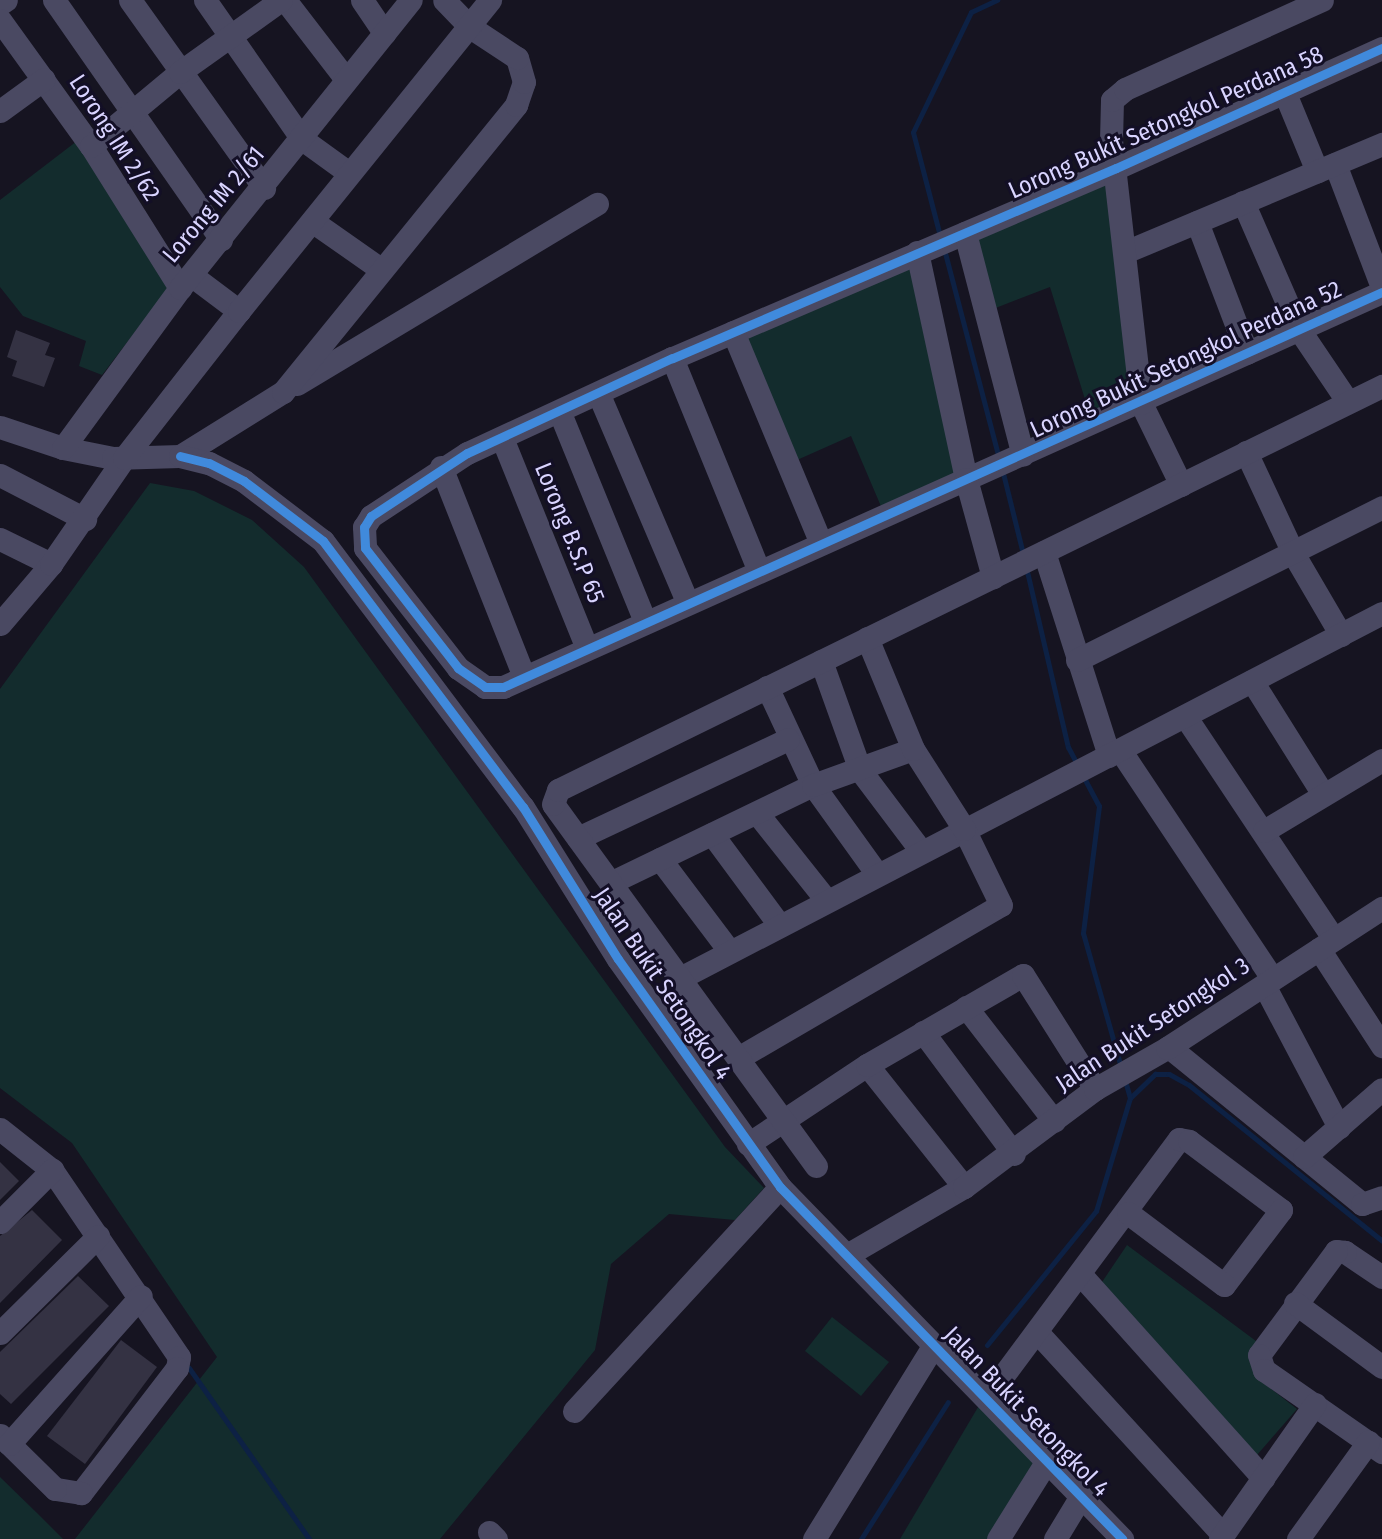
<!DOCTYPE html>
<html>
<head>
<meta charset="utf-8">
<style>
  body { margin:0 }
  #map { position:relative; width:1382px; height:1539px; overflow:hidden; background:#161421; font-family:"Fira Sans Condensed",sans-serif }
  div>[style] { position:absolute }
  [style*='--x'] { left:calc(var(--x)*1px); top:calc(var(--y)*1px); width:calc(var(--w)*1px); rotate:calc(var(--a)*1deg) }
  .green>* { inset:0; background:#132c2d }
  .stream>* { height:5px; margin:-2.5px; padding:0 2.5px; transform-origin:2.5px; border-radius:2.5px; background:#0d2144 }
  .building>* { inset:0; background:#343243 }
  .minor>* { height:23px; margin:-11.5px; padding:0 11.5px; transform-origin:11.5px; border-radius:11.5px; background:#4a4962 }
  .cycleway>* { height:9px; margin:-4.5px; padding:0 4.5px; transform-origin:4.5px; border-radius:4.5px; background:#408adc }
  span { translate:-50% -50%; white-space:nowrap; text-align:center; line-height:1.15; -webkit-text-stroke:6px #130f26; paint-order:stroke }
  .street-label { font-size:24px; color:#d9d4ff }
</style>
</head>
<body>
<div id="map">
  <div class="green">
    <div style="clip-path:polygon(77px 141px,171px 285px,102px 375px,79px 366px,86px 341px,23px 316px,0 287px,0 200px)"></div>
    <div style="clip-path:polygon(1116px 168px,1141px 403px,1093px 425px,1050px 287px,993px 309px,974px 239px)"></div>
    <div style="clip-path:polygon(917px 252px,959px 474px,883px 511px,851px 436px,788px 464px,734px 332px)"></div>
    <div style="clip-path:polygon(150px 483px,194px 491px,252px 520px,304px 567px,725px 1147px,764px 1188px,735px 1220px,669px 1214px,611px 1264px,595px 1350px,440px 1539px,75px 1539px,217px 1357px,72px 1143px,0 1088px,0 689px)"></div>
    <div style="clip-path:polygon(1127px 1245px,1260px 1344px,1257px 1378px,1297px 1409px,1257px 1455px,1098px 1288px)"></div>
    <div style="clip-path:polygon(832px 1317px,889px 1362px,861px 1396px,805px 1351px)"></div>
    <div style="clip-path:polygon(987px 1392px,1047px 1455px,995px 1539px,900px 1539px)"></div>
    <div style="clip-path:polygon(0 1477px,38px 1514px,63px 1539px,0 1539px)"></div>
  </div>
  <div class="stream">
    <div style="--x:940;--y:236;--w:107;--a:-104.6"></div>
    <div style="--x:913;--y:132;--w:133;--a:-64.2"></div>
    <div style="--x:971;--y:12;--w:29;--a:-25"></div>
    <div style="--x:944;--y:249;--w:217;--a:75.3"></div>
    <div style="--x:1002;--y:469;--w:88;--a:76.1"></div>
    <div style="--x:1026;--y:567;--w:185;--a:76.9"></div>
    <div style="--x:1068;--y:747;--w:19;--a:62"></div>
    <div style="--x:1083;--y:776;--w:34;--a:62"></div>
    <div style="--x:1099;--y:806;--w:128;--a:97.2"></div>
    <div style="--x:1083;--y:933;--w:139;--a:74.2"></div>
    <div style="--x:1130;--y:1098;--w:35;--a:-44"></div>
    <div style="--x:1155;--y:1074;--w:14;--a:0"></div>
    <div style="--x:1169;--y:1074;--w:23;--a:29"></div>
    <div style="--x:1189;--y:1085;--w:248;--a:38.9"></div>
    <div style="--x:987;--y:1345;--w:173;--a:-50.9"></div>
    <div style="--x:1096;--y:1211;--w:118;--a:-73.3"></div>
    <div style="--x:1130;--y:1098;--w:19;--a:-106"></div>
    <div style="--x:189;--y:1368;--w:209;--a:54.9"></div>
    <div style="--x:861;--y:1539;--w:162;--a:-57.6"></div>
  </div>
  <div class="building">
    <div style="clip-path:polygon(16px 330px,50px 343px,45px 355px,55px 358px,44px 387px,12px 376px,17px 361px,7px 357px)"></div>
    <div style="clip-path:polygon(0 1162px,19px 1181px,0 1200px)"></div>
    <div style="clip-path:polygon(32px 1210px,62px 1240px,0 1303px,0 1236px)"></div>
    <div style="clip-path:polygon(78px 1276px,109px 1306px,11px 1404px,0 1394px,0 1352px)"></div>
    <div style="clip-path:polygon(121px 1340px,157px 1367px,85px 1464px,47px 1436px)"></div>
  </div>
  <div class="minor">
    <div style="--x:54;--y:0;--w:292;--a:55.1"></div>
    <div style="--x:130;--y:0;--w:231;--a:54.5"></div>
    <div style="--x:205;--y:0;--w:169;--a:55.1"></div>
    <div style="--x:302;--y:139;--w:58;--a:35.9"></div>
    <div style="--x:285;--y:0;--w:98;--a:52.4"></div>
    <div style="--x:362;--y:0;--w:40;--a:56"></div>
    <div style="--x:0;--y:4;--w:7;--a:-34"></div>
    <div style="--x:0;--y:20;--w:155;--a:54.2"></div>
    <div style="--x:91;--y:146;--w:168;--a:57.9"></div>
    <div style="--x:1382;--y:48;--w:292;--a:155.7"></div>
    <div style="--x:1116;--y:168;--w:483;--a:156.8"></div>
    <div style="--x:672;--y:358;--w:226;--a:155.1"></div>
    <div style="--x:467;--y:453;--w:115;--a:146.7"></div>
    <div style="--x:371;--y:516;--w:13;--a:122"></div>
    <div style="--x:364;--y:527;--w:21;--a:87"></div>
    <div style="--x:365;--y:548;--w:152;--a:52.2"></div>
    <div style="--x:458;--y:668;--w:33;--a:35"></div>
    <div style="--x:485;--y:687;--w:18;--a:0"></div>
    <div style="--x:503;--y:687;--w:964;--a:-24.2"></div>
    <div style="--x:1284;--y:91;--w:87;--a:67.6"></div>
    <div style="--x:0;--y:111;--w:54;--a:-36"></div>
    <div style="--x:91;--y:146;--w:116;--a:-39.7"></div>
    <div style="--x:180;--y:72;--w:124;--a:-35.5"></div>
    <div style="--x:1335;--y:164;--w:132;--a:69.1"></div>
    <div style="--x:1243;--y:202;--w:137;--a:66.4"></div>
    <div style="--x:1298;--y:328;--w:89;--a:56"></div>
    <div style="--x:312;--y:221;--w:85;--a:35"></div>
    <div style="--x:1197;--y:222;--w:140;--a:69.1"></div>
    <div style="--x:965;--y:233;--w:229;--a:75.4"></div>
    <div style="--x:917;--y:252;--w:232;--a:77.8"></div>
    <div style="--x:966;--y:479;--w:102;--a:74.6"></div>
    <div style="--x:1125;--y:252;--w:279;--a:-22.8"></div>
    <div style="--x:191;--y:275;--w:60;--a:36.9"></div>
    <div style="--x:733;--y:332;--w:229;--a:67.4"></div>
    <div style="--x:672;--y:358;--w:228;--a:67.8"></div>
    <div style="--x:297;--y:384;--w:350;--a:-31"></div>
    <div style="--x:599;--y:395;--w:224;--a:66.9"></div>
    <div style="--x:560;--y:413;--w:225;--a:67.8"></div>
    <div style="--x:0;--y:427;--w:66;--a:18.4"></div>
    <div style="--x:63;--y:448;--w:51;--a:11.3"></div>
    <div style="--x:113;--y:458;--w:67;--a:-1.7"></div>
    <div style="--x:180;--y:456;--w:121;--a:-31.9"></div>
    <div style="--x:283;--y:392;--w:370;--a:-50.9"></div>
    <div style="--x:516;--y:105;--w:24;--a:-71"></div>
    <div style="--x:524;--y:82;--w:25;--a:-106"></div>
    <div style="--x:517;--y:58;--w:56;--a:-146.6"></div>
    <div style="--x:470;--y:27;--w:37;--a:-134"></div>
    <div style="--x:502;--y:438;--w:227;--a:68"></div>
    <div style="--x:63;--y:448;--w:198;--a:-53.8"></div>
    <div style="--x:180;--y:288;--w:369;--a:-51.3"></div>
    <div style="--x:1246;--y:452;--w:111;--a:65"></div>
    <div style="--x:1293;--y:553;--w:95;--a:59.7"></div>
    <div style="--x:180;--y:456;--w:30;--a:14"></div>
    <div style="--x:209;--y:463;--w:39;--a:27"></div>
    <div style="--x:244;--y:481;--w:99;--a:37.2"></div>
    <div style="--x:323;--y:541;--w:333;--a:53.1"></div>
    <div style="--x:523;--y:807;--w:179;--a:58"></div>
    <div style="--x:618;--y:959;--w:280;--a:54.6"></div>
    <div style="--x:780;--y:1187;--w:491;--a:45.8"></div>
    <div style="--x:441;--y:467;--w:226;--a:68.4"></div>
    <div style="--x:0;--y:475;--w:96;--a:27.4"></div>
    <div style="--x:1181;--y:485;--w:91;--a:-116"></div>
    <div style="--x:1141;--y:403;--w:264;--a:-96.5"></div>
    <div style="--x:1111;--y:141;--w:41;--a:-88.6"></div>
    <div style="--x:1112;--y:100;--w:17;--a:-40"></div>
    <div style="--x:1125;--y:89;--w:216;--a:-24.3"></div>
    <div style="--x:0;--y:539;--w:57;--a:26.1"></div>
    <div style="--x:1044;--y:552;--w:214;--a:72.3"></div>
    <div style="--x:0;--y:624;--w:79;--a:-49.6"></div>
    <div style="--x:51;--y:564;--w:129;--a:-55.4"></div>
    <div style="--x:124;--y:458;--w:187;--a:-52"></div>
    <div style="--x:239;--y:311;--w:400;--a:-51.1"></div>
    <div style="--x:1077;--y:660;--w:341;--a:-26.6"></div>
    <div style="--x:821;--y:661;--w:116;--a:70.3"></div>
    <div style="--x:860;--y:770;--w:101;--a:53"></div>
    <div style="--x:1252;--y:681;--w:133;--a:57.9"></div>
    <div style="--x:767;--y:687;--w:108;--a:64.9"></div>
    <div style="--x:813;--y:785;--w:110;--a:54.3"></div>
    <div style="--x:1185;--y:716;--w:268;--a:56.3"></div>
    <div style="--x:1120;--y:750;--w:275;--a:56.3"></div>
    <div style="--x:757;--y:813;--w:112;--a:51.5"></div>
    <div style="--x:1264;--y:831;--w:138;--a:-31"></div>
    <div style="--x:712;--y:834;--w:114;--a:53.5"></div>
    <div style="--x:578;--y:838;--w:232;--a:-25.2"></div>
    <div style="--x:660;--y:859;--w:116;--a:53"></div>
    <div style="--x:612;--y:882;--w:223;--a:-25.8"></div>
    <div style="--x:813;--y:785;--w:106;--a:-19.8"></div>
    <div style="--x:1319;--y:949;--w:116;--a:57"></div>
    <div style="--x:682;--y:977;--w:789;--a:-27.47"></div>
    <div style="--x:1264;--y:985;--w:161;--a:62.2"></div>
    <div style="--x:966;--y:1007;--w:144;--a:52.3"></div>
    <div style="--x:923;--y:1032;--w:152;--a:53.3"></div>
    <div style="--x:1169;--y:1047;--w:249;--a:39.1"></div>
    <div style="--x:1362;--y:1204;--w:21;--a:-19"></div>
    <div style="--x:738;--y:1058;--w:304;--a:-30.2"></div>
    <div style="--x:1001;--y:905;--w:85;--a:-116"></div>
    <div style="--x:964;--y:829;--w:95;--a:-122.5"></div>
    <div style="--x:913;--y:749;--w:120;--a:-112.5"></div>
    <div style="--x:867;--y:1065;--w:156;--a:51.5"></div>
    <div style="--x:0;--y:1129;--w:66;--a:38.3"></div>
    <div style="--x:52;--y:1170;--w:226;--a:55.8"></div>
    <div style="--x:179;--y:1357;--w:11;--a:100"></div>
    <div style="--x:177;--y:1368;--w:158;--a:127.5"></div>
    <div style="--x:81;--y:1493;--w:26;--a:-171"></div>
    <div style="--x:55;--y:1489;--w:77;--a:-135.5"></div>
    <div style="--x:748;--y:1144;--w:143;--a:-33.6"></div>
    <div style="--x:867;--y:1065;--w:180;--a:-30"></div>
    <div style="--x:1023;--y:975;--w:135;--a:57.7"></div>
    <div style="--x:1304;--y:1157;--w:103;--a:-41.1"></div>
    <div style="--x:816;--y:1166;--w:447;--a:-126"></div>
    <div style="--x:553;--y:804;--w:15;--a:-70"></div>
    <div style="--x:558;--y:790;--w:918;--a:-26.12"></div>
    <div style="--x:0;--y:1222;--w:74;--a:-45"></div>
    <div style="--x:847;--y:1255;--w:135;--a:-30.2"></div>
    <div style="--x:964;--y:1187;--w:164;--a:-36.8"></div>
    <div style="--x:1095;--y:1089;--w:83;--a:-29.7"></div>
    <div style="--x:1167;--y:1048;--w:257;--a:-33.1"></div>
    <div style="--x:1081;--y:1275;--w:273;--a:48.1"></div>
    <div style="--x:1382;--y:1277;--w:45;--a:-146"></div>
    <div style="--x:1345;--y:1252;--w:9;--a:-174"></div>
    <div style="--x:1336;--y:1251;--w:129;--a:126.5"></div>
    <div style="--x:1259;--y:1355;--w:16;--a:72"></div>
    <div style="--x:1264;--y:1370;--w:144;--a:34.8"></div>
    <div style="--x:1295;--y:1303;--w:108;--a:36.3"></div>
    <div style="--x:1037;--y:1332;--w:275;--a:47.5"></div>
    <div style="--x:0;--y:1333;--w:138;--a:-44.7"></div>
    <div style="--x:988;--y:1396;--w:320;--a:-53.4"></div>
    <div style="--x:1179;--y:1139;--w:10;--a:11"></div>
    <div style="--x:1189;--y:1141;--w:115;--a:36.9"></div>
    <div style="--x:1281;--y:1210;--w:94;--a:127.2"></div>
    <div style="--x:1224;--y:1285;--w:120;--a:-143.1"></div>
    <div style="--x:574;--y:1411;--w:304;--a:-47.4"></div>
    <div style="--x:9;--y:1444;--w:198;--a:-48.3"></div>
    <div style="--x:489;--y:1532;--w:10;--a:45"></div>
    <div style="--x:814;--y:1539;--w:228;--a:-58.3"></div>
    <div style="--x:998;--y:1539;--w:94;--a:-58"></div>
    <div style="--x:1055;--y:1539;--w:50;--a:-58.8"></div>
    <div style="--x:1220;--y:1539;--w:165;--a:-54.9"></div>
    <div style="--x:1298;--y:1539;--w:120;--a:-54.2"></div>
  </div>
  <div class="cycleway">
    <div style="--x:1382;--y:48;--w:292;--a:155.7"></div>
    <div style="--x:1116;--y:168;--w:483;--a:156.8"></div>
    <div style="--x:672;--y:358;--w:226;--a:155.1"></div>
    <div style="--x:467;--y:453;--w:115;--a:146.7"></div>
    <div style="--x:371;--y:516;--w:13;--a:122"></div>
    <div style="--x:364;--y:527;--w:21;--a:87"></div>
    <div style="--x:365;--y:548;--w:152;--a:52.2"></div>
    <div style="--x:458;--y:668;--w:33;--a:35"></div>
    <div style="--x:485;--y:687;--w:18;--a:0"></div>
    <div style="--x:503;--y:687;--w:964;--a:-24.2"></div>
    <div style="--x:180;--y:456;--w:30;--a:14"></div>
    <div style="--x:209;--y:463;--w:39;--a:27"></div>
    <div style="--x:244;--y:481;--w:99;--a:37.2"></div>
    <div style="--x:323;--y:541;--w:333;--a:53.1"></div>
    <div style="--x:523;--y:807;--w:179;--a:58"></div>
    <div style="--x:618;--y:959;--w:280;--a:54.6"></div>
    <div style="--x:780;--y:1187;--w:491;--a:45.8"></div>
  </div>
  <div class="street-label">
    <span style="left:1166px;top:123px;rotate:-24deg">Lorong Bukit Setongkol Perdana 58</span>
    <span style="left:114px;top:138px;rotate:57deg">Lorong IM 2/62</span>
    <span style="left:214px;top:205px;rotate:-50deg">Lorong IM 2/61</span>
    <span style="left:1186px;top:360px;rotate:-25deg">Lorong Bukit Setongkol Perdana 52</span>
    <span style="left:569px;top:533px;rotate:68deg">Lorong B.S.P 65</span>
    <span style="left:662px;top:984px;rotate:56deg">Jalan Bukit Setongkol 4</span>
    <span style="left:1153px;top:1025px;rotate:-33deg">Jalan Bukit Setongkol 3</span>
    <span style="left:1026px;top:1412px;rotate:46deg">Jalan Bukit Setongkol 4</span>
  </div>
</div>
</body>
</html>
